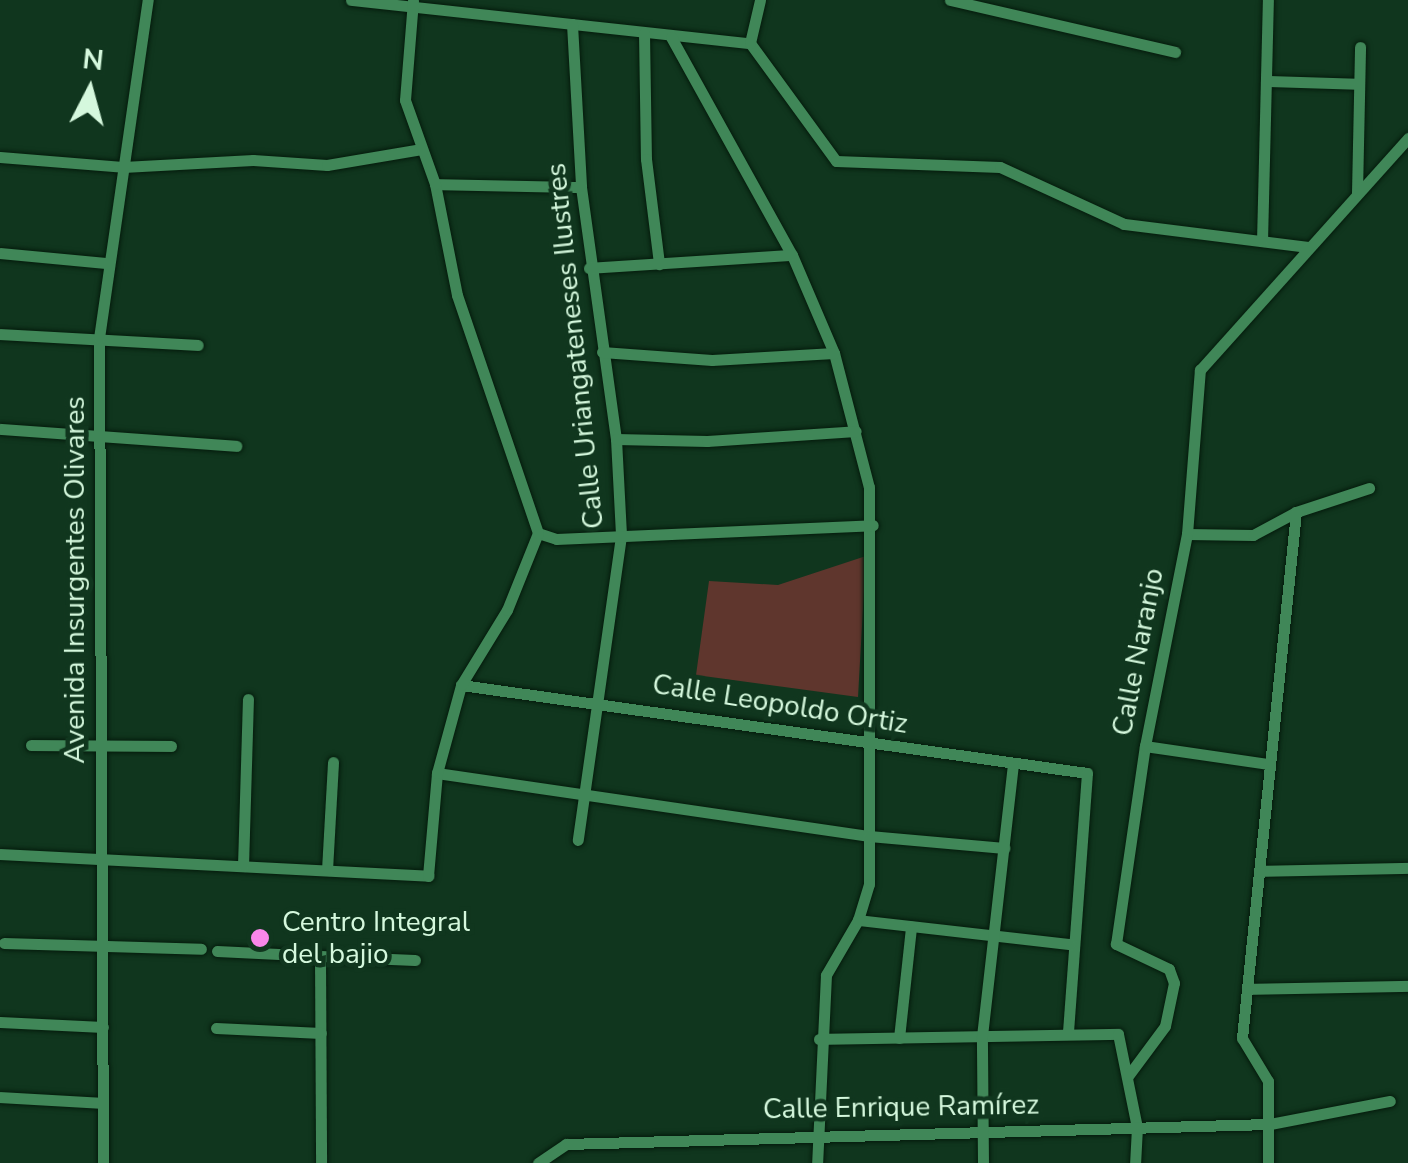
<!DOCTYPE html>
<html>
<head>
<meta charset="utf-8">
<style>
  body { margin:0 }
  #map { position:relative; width:1408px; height:1163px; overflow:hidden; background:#10361e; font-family:"Nunito Sans",sans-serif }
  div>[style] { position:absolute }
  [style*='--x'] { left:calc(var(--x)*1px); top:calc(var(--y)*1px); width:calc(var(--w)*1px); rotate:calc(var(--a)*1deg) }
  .green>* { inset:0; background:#5f362d }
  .roads { filter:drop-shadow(0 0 2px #051b0c) drop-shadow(0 0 2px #051b0c) }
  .street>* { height:11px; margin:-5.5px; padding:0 5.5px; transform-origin:5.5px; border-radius:5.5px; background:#408758 }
  .dots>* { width:28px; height:28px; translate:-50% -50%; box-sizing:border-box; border:5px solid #10361e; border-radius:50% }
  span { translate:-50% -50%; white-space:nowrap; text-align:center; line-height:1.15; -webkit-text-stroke:9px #10361e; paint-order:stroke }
  .street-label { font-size:28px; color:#d5f8dd }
  .poi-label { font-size:28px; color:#d5f8dd }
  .left { translate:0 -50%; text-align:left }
  .north { position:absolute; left:40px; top:40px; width:100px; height:100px; -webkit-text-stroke:8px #10361e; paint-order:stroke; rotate:6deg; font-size:28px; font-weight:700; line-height:40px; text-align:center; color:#d5f8dd }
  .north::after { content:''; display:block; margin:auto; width:35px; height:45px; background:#d5f8dd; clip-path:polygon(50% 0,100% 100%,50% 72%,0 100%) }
</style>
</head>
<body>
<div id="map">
  <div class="green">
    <div style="clip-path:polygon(866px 556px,858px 697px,696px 675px,709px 581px,778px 585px)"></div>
  </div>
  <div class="roads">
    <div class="street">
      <div style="--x:351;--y:0;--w:401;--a:6.2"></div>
      <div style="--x:950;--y:0;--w:231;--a:13"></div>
      <div style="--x:572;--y:24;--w:163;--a:86.8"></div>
      <div style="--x:581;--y:187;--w:254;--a:82.1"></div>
      <div style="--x:616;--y:439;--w:97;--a:87"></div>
      <div style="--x:621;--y:536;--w:307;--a:98.1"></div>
      <div style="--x:644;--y:33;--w:126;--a:89.1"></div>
      <div style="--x:646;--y:159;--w:106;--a:82.9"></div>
      <div style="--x:671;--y:37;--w:249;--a:61"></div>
      <div style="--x:792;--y:255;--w:107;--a:66.8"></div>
      <div style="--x:834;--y:353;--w:138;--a:75.4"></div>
      <div style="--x:869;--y:487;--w:397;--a:90"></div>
      <div style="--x:869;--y:884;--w:38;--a:107"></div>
      <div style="--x:858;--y:920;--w:64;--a:120.2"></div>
      <div style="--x:826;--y:975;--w:188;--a:92.7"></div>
      <div style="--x:750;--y:43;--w:146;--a:53.9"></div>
      <div style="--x:836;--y:161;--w:164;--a:2.1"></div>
      <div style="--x:1000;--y:167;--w:136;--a:24.7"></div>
      <div style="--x:1124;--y:224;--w:186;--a:7.1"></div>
      <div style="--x:750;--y:43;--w:44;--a:-76.9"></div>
      <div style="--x:1266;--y:81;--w:93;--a:1.8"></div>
      <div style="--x:0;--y:157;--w:123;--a:4.6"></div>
      <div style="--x:123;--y:167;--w:130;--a:-3.1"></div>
      <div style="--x:253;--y:160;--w:74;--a:3.9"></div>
      <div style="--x:327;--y:165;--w:96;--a:-9.6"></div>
      <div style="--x:435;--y:184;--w:146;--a:1.2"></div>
      <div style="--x:1357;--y:193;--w:146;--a:-88.8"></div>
      <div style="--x:1262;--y:241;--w:241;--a:-88.6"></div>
      <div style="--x:0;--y:253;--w:106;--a:5.4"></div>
      <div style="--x:589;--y:268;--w:203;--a:-3.7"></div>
      <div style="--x:0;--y:334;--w:198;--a:3.2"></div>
      <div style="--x:602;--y:352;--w:110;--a:4.2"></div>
      <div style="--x:712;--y:360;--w:122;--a:-3.3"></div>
      <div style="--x:0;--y:429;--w:237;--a:4.1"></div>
      <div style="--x:616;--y:439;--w:91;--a:1.3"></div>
      <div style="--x:707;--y:441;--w:149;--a:-3.8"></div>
      <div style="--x:538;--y:533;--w:19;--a:18"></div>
      <div style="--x:556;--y:539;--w:317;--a:-2.5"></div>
      <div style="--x:1187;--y:534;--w:66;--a:0.9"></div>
      <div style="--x:1253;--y:535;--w:49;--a:-28.1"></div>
      <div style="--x:1296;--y:512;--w:77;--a:-18.2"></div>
      <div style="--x:461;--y:685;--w:632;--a:8"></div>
      <div style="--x:1087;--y:773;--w:260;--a:94.2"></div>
      <div style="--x:31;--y:745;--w:140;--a:0.4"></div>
      <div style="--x:1145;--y:746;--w:125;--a:8.3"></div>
      <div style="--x:437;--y:773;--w:437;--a:8.3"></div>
      <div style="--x:869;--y:836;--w:136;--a:5.1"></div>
      <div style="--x:0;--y:854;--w:429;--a:2.9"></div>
      <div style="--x:428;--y:876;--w:103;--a:-85"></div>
      <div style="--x:437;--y:773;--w:91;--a:-74.7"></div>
      <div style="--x:461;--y:685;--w:88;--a:-58.5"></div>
      <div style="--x:507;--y:610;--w:83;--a:-68.1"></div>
      <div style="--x:538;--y:533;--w:251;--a:-108.8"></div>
      <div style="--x:457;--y:295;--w:113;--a:-101.2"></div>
      <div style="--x:435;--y:184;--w:89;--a:-109.7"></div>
      <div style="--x:405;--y:100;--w:100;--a:-85.4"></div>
      <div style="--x:243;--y:866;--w:167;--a:-88.3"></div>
      <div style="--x:327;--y:870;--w:108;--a:-86.8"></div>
      <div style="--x:1259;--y:871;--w:149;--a:-1.2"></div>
      <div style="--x:858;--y:920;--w:213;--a:6.5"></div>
      <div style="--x:4;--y:943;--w:197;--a:1.7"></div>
      <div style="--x:217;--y:951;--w:103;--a:2.8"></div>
      <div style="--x:320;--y:956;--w:207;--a:89.7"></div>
      <div style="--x:320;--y:956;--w:95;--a:2.4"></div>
      <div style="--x:1247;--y:989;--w:161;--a:-1.1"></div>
      <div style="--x:0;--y:1022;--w:103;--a:2.8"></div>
      <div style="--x:216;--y:1028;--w:105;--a:2.7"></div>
      <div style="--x:899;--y:1038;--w:112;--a:-83.8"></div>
      <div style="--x:819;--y:1039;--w:299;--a:-1"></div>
      <div style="--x:1118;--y:1034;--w:95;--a:78.5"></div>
      <div style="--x:1137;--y:1127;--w:36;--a:93"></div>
      <div style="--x:1128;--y:1076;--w:62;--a:-53.5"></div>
      <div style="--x:1165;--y:1026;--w:44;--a:-78.2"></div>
      <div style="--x:1174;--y:983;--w:15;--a:-110"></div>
      <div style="--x:1169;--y:969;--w:59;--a:-154.7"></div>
      <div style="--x:1116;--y:944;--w:200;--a:-81.7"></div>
      <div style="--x:1145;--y:746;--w:216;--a:-78.8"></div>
      <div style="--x:1187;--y:534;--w:165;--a:-85.5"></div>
      <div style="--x:1200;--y:370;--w:312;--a:-48.1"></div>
      <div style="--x:0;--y:1097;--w:103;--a:3.3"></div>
      <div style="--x:103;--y:1163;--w:825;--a:-90.28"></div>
      <div style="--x:99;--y:338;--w:342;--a:-81.8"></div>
      <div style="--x:538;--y:1163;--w:34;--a:-34"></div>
      <div style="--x:566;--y:1144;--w:704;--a:-1.63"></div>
      <div style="--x:1270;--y:1124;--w:122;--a:-10.9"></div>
      <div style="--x:983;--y:1163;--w:127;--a:-90.5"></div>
      <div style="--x:982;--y:1036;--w:274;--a:-83.5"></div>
      <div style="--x:1268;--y:1163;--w:82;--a:-90"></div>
      <div style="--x:1268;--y:1081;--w:50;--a:-121.2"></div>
      <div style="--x:1242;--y:1038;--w:529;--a:-84.14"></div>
    </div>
  </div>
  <div class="dots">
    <div style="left:260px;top:938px;background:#f987e9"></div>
  </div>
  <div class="street-label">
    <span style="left:575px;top:346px;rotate:-96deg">Calle Uriangateneses Ilustres</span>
    <span style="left:75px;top:580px;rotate:-90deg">Avenida Insurgentes Olivares</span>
    <span style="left:1138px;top:652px;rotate:-79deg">Calle Naranjo</span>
    <span style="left:780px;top:704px;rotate:9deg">Calle Leopoldo Ortiz</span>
    <span style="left:901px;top:1107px;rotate:-1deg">Calle Enrique Ramírez</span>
  </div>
  <div class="poi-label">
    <span class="left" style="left:282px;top:938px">Centro Integral<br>del bajio</span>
  </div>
  <div class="north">N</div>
</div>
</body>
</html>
